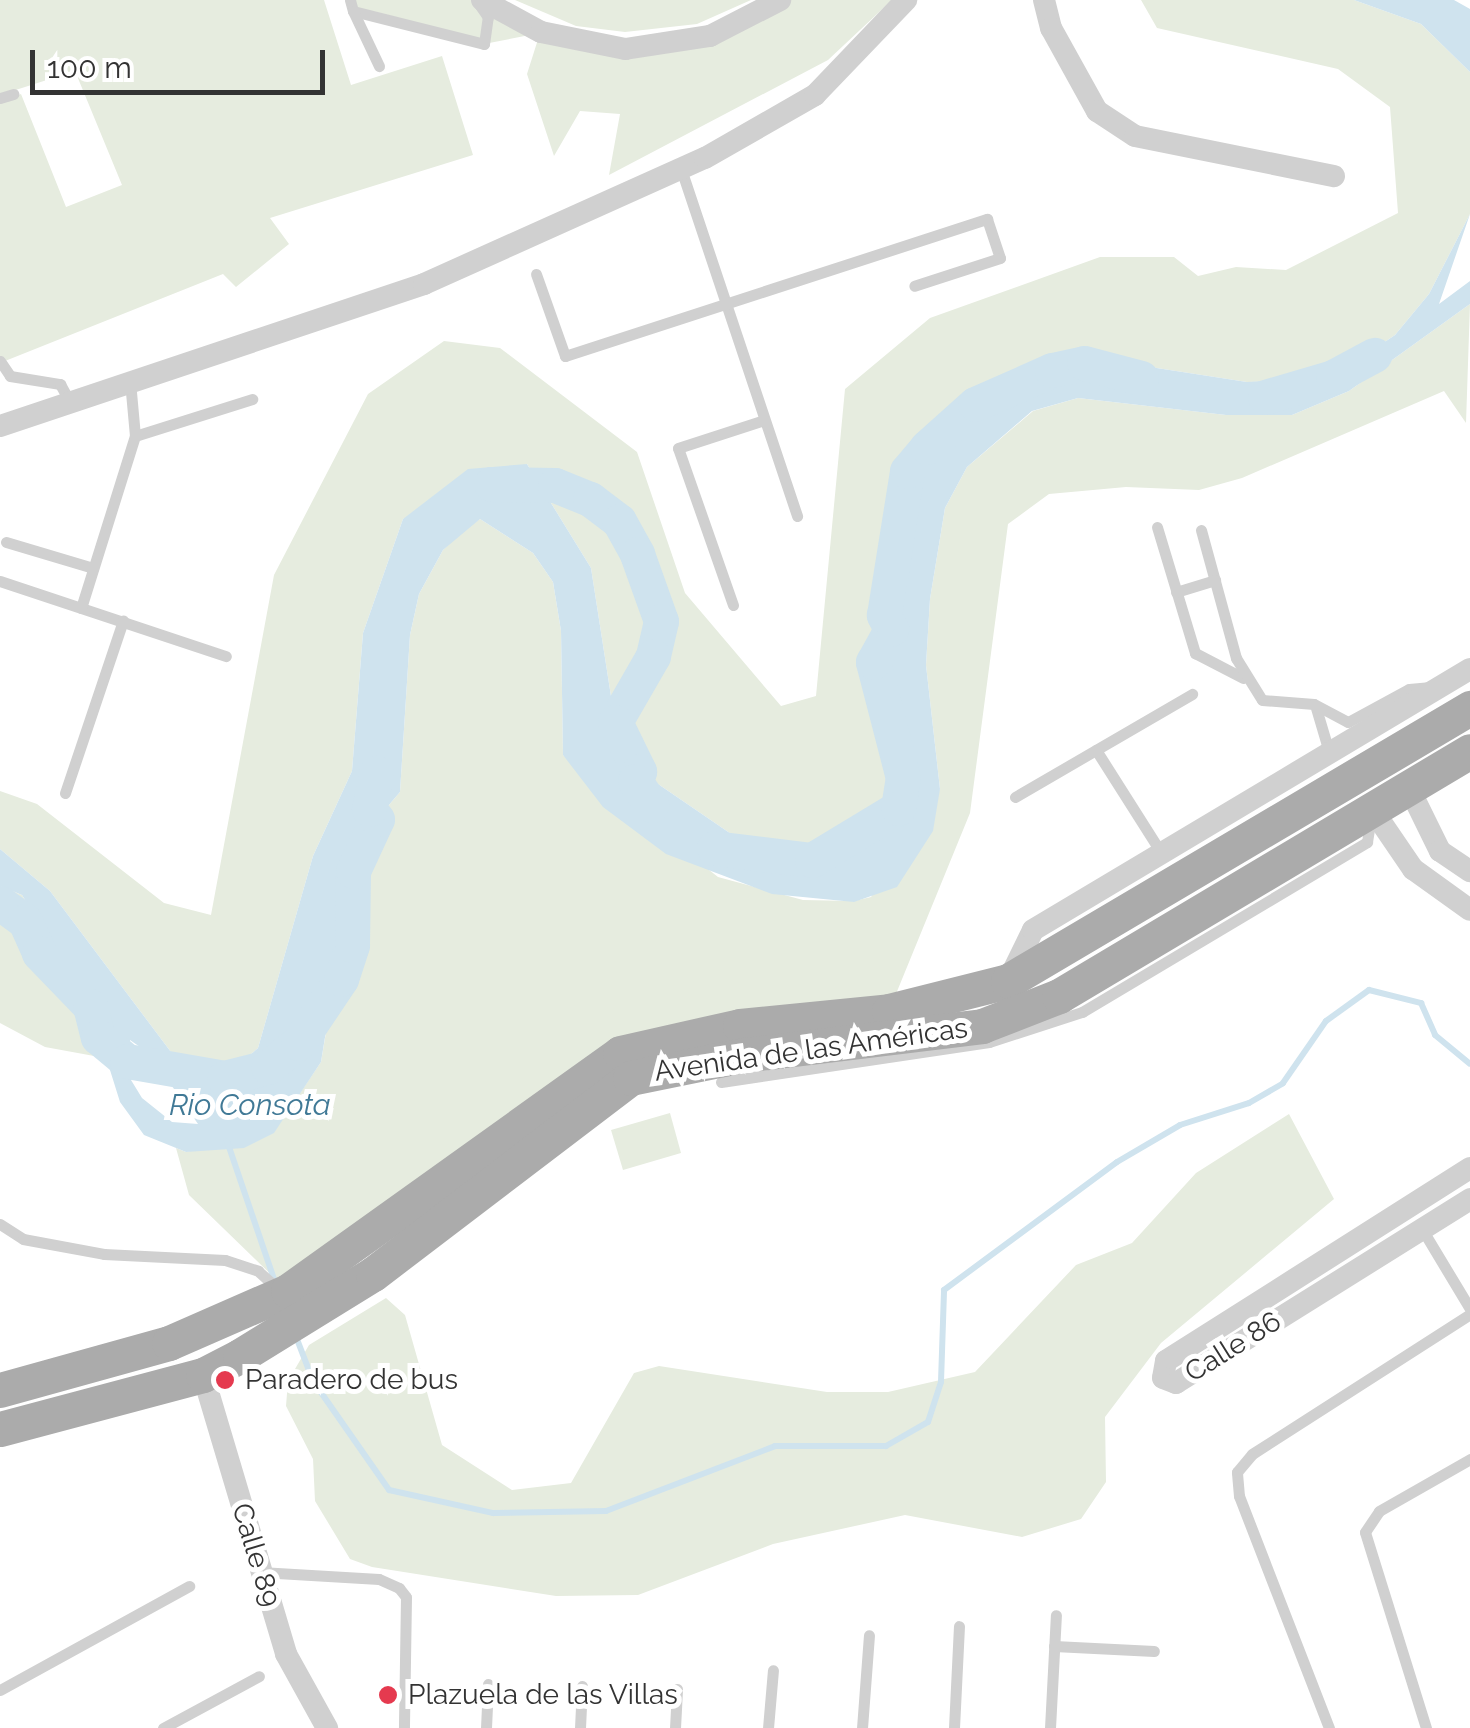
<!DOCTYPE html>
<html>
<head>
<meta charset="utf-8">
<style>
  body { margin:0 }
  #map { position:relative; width:1470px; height:1728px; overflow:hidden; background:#fff; font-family:Raleway,sans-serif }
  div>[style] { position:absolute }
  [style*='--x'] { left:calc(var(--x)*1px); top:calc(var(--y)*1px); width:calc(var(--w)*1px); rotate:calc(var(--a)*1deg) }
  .green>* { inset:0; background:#e6ecdf }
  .water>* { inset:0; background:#cfe3ee }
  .stream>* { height:6px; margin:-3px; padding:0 3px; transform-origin:3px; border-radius:3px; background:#cfe3ee }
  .river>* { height:35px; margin:-17.5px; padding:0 17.5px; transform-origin:17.5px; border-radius:17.5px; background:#cfe3ee }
  .lane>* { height:11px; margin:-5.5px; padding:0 5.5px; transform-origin:5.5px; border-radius:5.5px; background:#d0d0d0 }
  .street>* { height:22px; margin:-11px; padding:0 11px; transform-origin:11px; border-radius:11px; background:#d0d0d0 }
  .primary>* { height:35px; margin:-17.5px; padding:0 17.5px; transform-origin:17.5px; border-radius:17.5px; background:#ababab }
  .dots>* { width:28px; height:28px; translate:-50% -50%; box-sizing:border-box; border:5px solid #fff; border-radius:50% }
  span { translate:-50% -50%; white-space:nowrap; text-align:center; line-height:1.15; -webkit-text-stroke:10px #fff; paint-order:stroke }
  .street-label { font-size:28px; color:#333 }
  .poi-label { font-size:28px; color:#333 }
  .left { translate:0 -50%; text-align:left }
  .water-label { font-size:30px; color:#407996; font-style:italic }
  .scale { position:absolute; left:30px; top:50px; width:295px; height:45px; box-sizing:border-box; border:5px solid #333; border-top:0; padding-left:12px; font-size:30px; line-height:35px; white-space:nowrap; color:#333; -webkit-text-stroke:8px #fff; paint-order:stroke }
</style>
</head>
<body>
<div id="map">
  <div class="green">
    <div style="clip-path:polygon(0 0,324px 0,351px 85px,442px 56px,473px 155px,270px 218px,289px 244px,236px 287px,223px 274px,0 363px,0 103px,21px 94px,66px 207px,122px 185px,75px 71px,0 95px)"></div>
    <div style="clip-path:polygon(350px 0,482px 0,541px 32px,654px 48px,780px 0,892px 0,828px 60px,609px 175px,620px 114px,580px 111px,554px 156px,527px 74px,540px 33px,484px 44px,353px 11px)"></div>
    <div style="clip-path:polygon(515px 0,751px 0,697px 24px,625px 32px,576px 26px)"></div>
    <div style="clip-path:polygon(1141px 0,1354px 0,1421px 24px,1470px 72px,1470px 214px,1429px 294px,1395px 335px,1333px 377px,1309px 381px,1247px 382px,1118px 362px,1018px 378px,974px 404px,927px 447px,907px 472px,891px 579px,889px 673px,903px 778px,898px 808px,849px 858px,759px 853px,639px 771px,615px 722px,591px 568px,527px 464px,403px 519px,363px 633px,352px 771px,313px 856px,258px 1048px,224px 1078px,189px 1076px,50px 891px,0 849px,0 791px,37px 804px,164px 903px,211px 915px,274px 575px,368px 394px,444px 341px,500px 348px,637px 452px,685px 593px,781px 706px,816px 696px,845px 389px,930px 318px,1100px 257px,1174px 257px,1198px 276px,1236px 267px,1286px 270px,1398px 213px,1390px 107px,1338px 69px,1157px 28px)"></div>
    <div style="clip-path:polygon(1470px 304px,1466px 423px,1444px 391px,1242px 478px,1199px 490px,1126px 487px,1049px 494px,1008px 524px,970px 813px,889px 1011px,740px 1026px,288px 1291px,189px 1195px,176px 1148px,186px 1152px,273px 1133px,321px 1062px,353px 871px,377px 819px,400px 792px,410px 635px,419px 594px,443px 550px,464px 529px,480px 519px,533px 553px,553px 582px,561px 631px,563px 755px,718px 877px,803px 900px,854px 901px,871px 897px,940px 789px,926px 665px,930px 599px,945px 508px,967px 467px,1033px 411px,1078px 398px,1226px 415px,1292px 415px,1349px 391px)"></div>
    <div style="clip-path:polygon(0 886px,22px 895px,90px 1006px,105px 1058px,45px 1047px,0 1023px)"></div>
    <div style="clip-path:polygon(670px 1113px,681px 1153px,623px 1170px,611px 1130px)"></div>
    <div style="clip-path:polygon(1289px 1114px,1334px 1199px,1161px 1343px,1105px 1417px,1106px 1482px,1081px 1519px,1022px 1537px,905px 1515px,773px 1544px,638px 1595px,556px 1596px,372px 1567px,350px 1559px,315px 1501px,313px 1459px,286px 1406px,288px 1381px,309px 1345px,386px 1298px,405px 1315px,442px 1445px,512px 1490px,571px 1483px,634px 1373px,659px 1366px,827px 1392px,888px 1392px,975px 1372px,1076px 1265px,1132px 1243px,1196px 1173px)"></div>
  </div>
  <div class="water">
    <div style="clip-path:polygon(1354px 0,1454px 0,1470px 9px,1470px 72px,1421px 24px)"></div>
    <div style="clip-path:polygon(evenodd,1470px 214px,1439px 304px,1470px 281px,1470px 304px,1349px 391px,1292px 415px,1226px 415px,1078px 398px,1032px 411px,967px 467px,945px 508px,930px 599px,926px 665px,940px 789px,933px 831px,897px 887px,854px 902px,772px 894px,666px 854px,603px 807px,563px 755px,561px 631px,553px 582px,533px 553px,480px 519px,443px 550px,419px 594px,410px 635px,400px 792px,377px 819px,352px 871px,321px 1062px,274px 1133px,244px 1148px,186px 1152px,144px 1135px,120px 1102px,90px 1006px,22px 895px,0 886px,0 849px,50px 891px,189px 1076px,224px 1078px,258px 1048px,313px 856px,352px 771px,363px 633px,403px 519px,468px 469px,527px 464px,591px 568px,615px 722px,639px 771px,759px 853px,849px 858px,898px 807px,903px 778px,889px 673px,891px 579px,907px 472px,927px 447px,999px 386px,1052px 370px,1118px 362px,1247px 382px,1333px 377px,1395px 335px,1429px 294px,1470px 214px,130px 1040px,150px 1054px,198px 1124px,172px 1122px,142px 1098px,131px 1080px,130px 1040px)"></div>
  </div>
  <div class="stream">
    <div style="--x:227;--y:1141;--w:152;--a:71.2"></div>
    <div style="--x:295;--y:1334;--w:50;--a:69"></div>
    <div style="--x:313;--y:1381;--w:133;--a:55.1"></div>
    <div style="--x:389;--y:1490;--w:107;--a:12.5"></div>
    <div style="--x:493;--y:1513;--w:113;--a:-1"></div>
    <div style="--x:606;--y:1511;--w:181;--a:-21"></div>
    <div style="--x:775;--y:1446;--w:111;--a:0"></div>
    <div style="--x:886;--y:1446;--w:48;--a:-29.7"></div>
    <div style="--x:928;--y:1422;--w:42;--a:-72"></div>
    <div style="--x:941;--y:1382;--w:92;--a:-88.1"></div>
    <div style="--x:944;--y:1290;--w:215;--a:-36.5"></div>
    <div style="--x:1117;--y:1162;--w:73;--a:-30.4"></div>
    <div style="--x:1180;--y:1125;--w:72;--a:-17.7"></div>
    <div style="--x:1249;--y:1103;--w:39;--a:-30"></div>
    <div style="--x:1283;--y:1083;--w:75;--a:-55.3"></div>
    <div style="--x:1326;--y:1021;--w:53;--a:-35.8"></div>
    <div style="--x:1369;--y:990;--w:54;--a:14"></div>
    <div style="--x:1421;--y:1003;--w:35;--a:66"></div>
    <div style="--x:1435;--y:1035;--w:45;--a:39.6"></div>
  </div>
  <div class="river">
    <div style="--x:1265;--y:397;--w:71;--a:-16.4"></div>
    <div style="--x:1333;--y:377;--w:47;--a:-28.2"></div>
    <div style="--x:491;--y:484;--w:64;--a:0.9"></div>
    <div style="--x:555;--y:485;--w:38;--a:22"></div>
    <div style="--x:590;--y:499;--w:36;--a:37"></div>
    <div style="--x:619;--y:521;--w:38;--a:61"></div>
    <div style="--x:637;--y:554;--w:71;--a:70.3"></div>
    <div style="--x:661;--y:621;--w:36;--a:103"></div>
    <div style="--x:653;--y:656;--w:76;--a:119.9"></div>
    <div style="--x:615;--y:722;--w:55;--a:63.9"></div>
    <div style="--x:639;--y:771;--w:11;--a:112"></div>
    <div style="--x:635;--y:781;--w:29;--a:56"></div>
    <div style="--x:714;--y:848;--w:99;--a:7"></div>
    <div style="--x:812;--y:860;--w:100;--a:-31.2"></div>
    <div style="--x:898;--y:808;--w:30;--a:-81"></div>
    <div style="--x:903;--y:778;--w:120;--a:-104.5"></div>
    <div style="--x:873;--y:662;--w:38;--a:-61"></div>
    <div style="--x:891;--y:629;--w:16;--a:-117"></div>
    <div style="--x:884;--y:615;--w:146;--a:-80.9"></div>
    <div style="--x:907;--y:471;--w:31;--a:-50"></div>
    <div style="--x:927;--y:447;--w:64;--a:-41.9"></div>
    <div style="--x:975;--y:404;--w:84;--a:-23.8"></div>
    <div style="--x:1052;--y:370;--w:33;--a:-12"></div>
    <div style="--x:1084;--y:363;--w:59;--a:14.7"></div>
    <div style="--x:0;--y:903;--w:31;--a:36"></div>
    <div style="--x:25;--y:921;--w:35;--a:66"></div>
    <div style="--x:39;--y:953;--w:74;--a:46.1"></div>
    <div style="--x:90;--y:1006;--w:32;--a:76"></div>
    <div style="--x:98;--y:1037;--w:38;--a:40"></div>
    <div style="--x:127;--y:1061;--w:98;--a:9.9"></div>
    <div style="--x:224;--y:1078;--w:45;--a:-14"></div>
    <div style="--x:268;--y:1067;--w:38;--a:-39"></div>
    <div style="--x:298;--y:1043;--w:77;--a:-56.1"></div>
    <div style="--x:341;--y:979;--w:36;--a:-72"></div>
    <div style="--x:352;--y:945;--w:74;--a:-89.2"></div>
    <div style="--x:353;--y:871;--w:57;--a:-65.2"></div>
    <div style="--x:377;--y:819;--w:13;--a:-129"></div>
    <div style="--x:369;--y:809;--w:37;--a:-79"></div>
  </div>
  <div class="lane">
    <div style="--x:350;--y:0;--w:11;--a:75"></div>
    <div style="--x:353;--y:11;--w:135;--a:14.1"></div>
    <div style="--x:484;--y:44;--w:27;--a:-82"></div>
    <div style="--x:488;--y:17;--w:16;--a:-125"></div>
    <div style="--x:353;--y:11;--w:61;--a:64.7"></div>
    <div style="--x:0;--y:98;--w:14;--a:-17"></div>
    <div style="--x:681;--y:169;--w:366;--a:71.5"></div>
    <div style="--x:536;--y:274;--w:87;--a:70.5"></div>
    <div style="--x:565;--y:356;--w:444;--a:-18"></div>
    <div style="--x:987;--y:219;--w:41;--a:71.6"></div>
    <div style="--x:1000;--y:258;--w:90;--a:162"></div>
    <div style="--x:0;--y:361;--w:18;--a:56"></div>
    <div style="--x:10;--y:376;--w:51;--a:9.1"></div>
    <div style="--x:60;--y:384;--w:21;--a:61"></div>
    <div style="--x:135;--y:436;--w:123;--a:-17.5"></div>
    <div style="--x:1157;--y:527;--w:132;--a:73.2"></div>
    <div style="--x:1195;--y:653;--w:54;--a:27.5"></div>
    <div style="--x:1201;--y:530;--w:133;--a:74.7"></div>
    <div style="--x:1236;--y:658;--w:49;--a:58.2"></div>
    <div style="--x:1262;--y:700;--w:52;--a:4.4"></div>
    <div style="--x:1314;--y:704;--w:38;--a:28"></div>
    <div style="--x:1348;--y:722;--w:69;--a:-28.4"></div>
    <div style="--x:1409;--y:689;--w:22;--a:-5"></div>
    <div style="--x:6;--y:542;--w:91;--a:16.6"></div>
    <div style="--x:0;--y:581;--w:238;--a:18.4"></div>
    <div style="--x:1176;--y:592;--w:41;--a:-17.1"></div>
    <div style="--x:733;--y:605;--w:166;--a:-109.3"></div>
    <div style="--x:678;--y:448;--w:90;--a:-18"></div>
    <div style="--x:81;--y:608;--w:180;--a:-72.6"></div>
    <div style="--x:135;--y:436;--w:55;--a:-95.2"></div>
    <div style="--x:1316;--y:708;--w:46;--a:73.5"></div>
    <div style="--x:1096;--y:750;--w:123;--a:57.6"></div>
    <div style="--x:65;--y:793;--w:182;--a:-71.4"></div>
    <div style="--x:1015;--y:797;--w:205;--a:-30.2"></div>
    <div style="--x:721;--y:1082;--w:271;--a:-8.5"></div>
    <div style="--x:989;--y:1042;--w:98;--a:-17.9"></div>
    <div style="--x:1082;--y:1012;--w:332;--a:-30.8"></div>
    <div style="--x:1367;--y:842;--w:24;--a:-81"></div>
    <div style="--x:0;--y:1224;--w:27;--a:33"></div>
    <div style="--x:23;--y:1239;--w:82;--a:10.5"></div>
    <div style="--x:104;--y:1254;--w:121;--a:2.8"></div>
    <div style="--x:225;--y:1260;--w:35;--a:18"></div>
    <div style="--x:258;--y:1271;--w:30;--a:42"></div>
    <div style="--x:1422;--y:1229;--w:93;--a:59"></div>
    <div style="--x:260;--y:1572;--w:119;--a:3.4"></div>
    <div style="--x:379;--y:1579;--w:22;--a:24"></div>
    <div style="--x:399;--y:1588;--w:11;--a:52"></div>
    <div style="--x:406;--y:1597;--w:131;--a:90.9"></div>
    <div style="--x:1054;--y:1646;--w:100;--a:2.9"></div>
    <div style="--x:0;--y:1690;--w:216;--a:-28.8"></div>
    <div style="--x:163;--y:1728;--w:109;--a:-28.4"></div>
    <div style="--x:486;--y:1728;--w:44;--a:-87.4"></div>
    <div style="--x:580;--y:1728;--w:42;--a:-87.3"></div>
    <div style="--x:675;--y:1728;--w:39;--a:-87"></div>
    <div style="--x:768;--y:1728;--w:58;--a:-85.1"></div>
    <div style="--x:862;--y:1728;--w:93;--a:-85.7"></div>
    <div style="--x:954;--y:1728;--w:102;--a:-87.2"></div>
    <div style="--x:1050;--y:1728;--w:113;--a:-87"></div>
    <div style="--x:1329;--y:1728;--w:249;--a:-111.2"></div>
    <div style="--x:1239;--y:1496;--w:24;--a:-95"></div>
    <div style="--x:1237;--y:1472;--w:23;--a:-50"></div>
    <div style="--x:1252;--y:1454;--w:259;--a:-32.7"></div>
    <div style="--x:1426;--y:1728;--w:205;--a:-107.3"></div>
    <div style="--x:1365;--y:1532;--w:25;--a:-56"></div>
    <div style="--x:1379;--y:1511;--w:105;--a:-29.7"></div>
  </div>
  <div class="street">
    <div style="--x:482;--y:0;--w:67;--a:28.5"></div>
    <div style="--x:541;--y:32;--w:86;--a:11.4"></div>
    <div style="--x:625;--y:49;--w:86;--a:-8.7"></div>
    <div style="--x:710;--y:36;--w:79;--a:-27.2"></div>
    <div style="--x:1044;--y:0;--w:29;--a:76"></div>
    <div style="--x:1051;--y:28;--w:95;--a:61"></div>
    <div style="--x:1097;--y:111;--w:45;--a:33.3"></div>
    <div style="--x:1135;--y:136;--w:203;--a:11.4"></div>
    <div style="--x:0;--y:426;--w:447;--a:-18.5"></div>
    <div style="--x:424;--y:284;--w:308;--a:-24.2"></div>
    <div style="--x:705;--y:158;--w:127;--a:-29.8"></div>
    <div style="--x:815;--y:95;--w:132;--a:-46.2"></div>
    <div style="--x:1409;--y:788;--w:70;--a:63.8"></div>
    <div style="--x:1440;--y:851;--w:36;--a:34"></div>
    <div style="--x:1372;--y:809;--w:73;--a:55.7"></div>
    <div style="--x:1413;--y:869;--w:70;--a:35.7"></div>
    <div style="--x:1010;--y:977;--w:52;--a:-63.9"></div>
    <div style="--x:1033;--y:930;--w:509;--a:-30.85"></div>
    <div style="--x:1470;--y:1168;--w:360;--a:147.6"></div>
    <div style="--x:1166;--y:1361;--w:17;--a:100"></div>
    <div style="--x:1163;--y:1378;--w:14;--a:21"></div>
    <div style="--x:1176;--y:1383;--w:347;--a:-32"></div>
    <div style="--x:203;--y:1375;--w:291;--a:73.4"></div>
    <div style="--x:286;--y:1654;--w:85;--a:61"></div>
  </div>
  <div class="primary">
    <div style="--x:0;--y:1390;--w:175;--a:-15.5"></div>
    <div style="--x:169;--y:1343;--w:130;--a:-23.6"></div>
    <div style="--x:288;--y:1291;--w:408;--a:-35.6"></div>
    <div style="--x:620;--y:1053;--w:123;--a:-12.7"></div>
    <div style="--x:740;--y:1026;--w:150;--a:-5.7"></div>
    <div style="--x:889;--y:1011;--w:123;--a:-14.1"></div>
    <div style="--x:1008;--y:981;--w:537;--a:-30.58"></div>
    <div style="--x:0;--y:1429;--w:210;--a:-14.9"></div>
    <div style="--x:203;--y:1375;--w:42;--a:-27.2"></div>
    <div style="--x:240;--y:1356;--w:156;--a:-31.7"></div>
    <div style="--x:373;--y:1274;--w:323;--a:-37.3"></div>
    <div style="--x:630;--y:1078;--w:115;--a:-11.5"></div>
    <div style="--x:743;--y:1055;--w:241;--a:-6.9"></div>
    <div style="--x:982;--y:1026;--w:83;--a:-21.3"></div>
    <div style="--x:1059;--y:996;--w:478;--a:-30.8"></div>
  </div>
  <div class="dots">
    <div style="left:225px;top:1380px;background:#e53a4f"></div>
    <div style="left:388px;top:1695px;background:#e53a4f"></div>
  </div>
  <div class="street-label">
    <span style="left:811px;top:1050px;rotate:-8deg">Avenida de las Américas</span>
    <span style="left:1233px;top:1347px;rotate:-32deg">Calle 86</span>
    <span style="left:256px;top:1555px;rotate:73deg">Calle 89</span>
  </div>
  <div class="poi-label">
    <span class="left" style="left:245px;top:1380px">Paradero de bus</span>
    <span class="left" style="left:408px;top:1695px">Plazuela de las Villas</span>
  </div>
  <div class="water-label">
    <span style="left:250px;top:1105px">Rio Consota</span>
  </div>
  <div class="scale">100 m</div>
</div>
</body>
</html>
